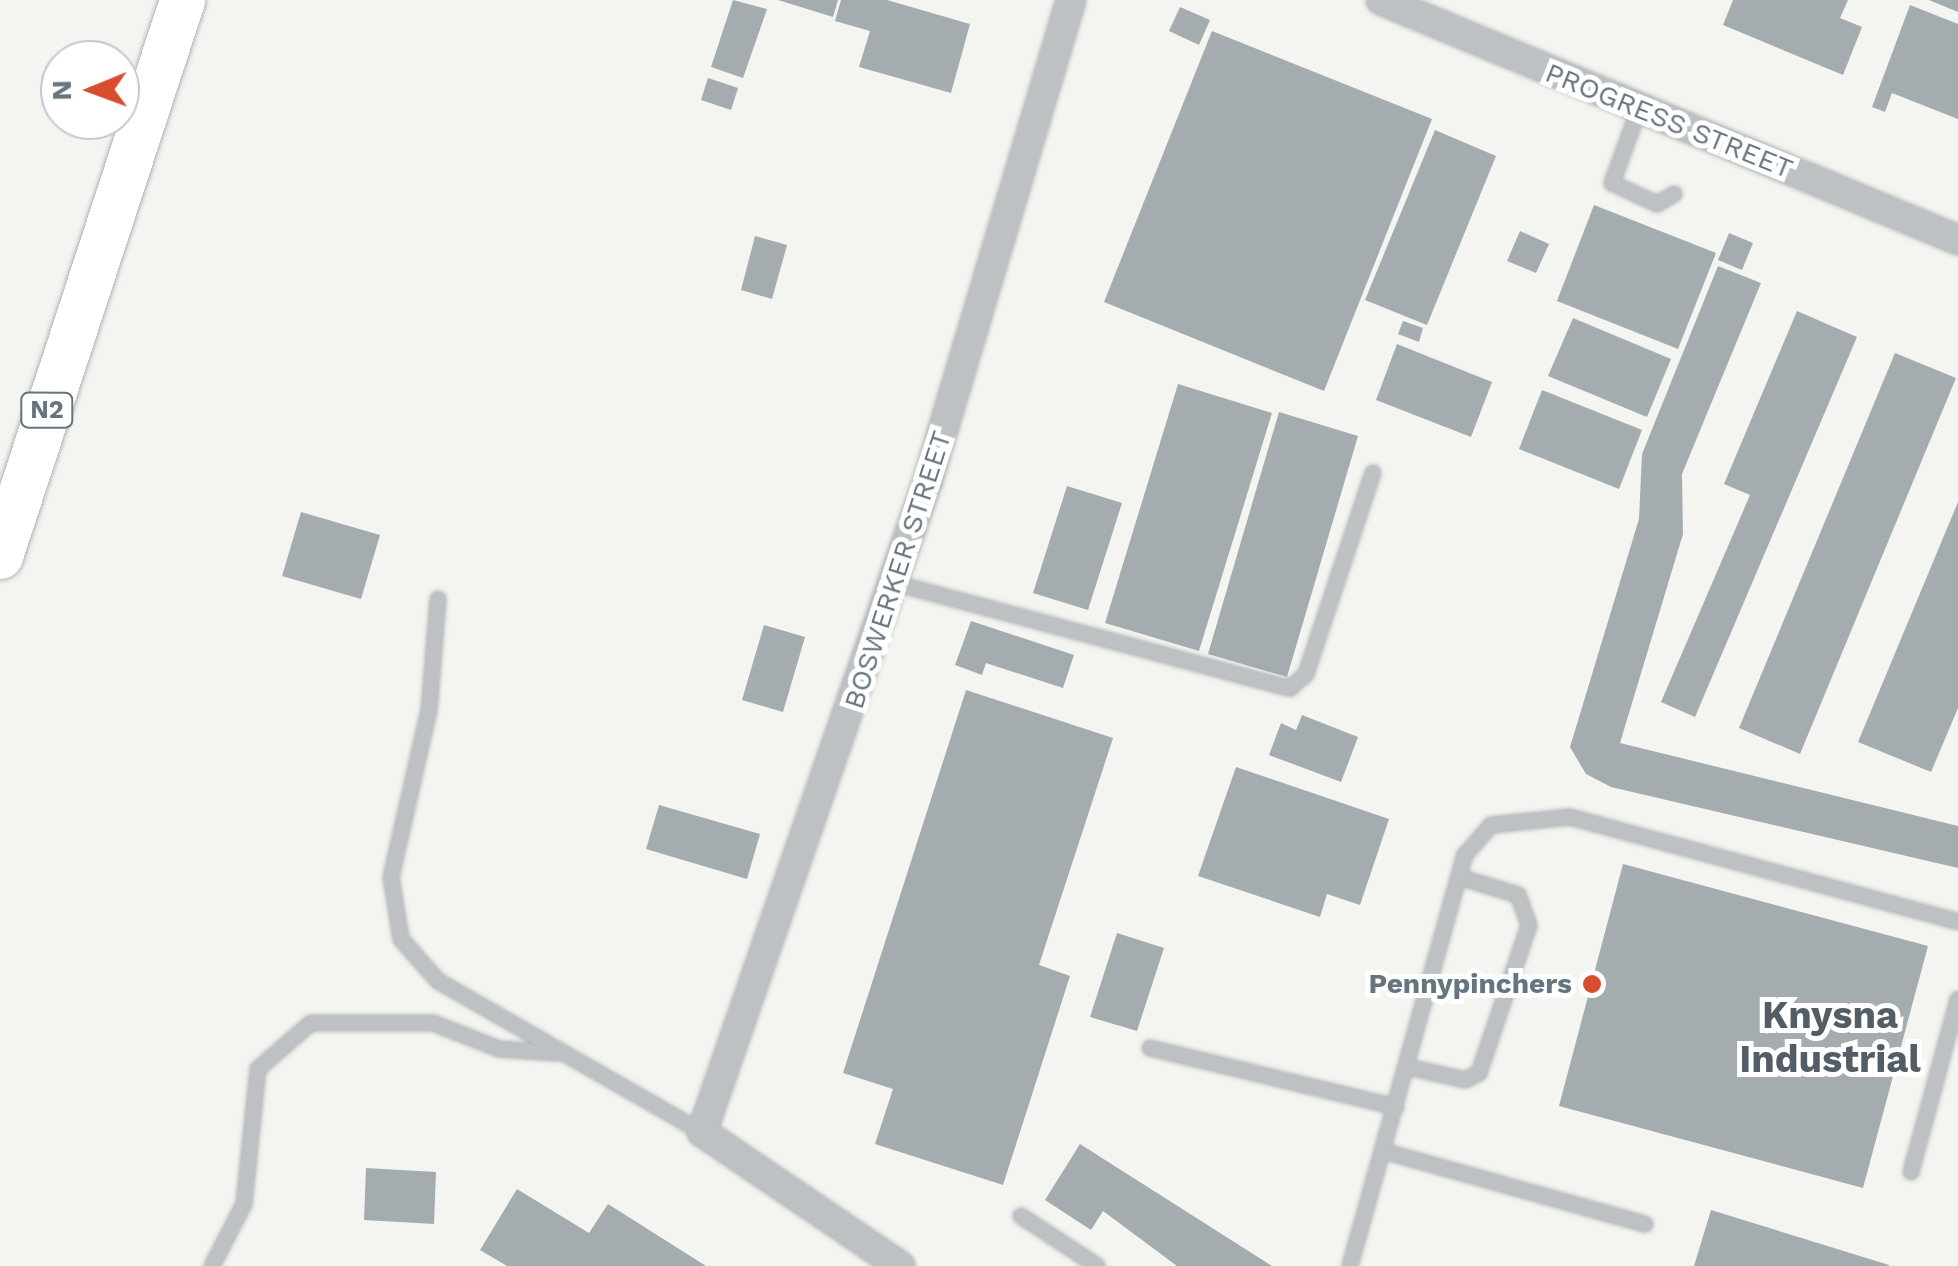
<!DOCTYPE html>
<html>
<head>
<meta charset="utf-8">
<style>
  body { margin:0 }
  #map { position:relative; width:1958px; height:1266px; overflow:hidden; background:#f4f4f0; font-family:"Work Sans",sans-serif }
  div>[style] { position:absolute }
  [style*='--x'] { left:calc(var(--x)*1px); top:calc(var(--y)*1px); width:calc(var(--w)*1px); rotate:calc(var(--a)*1deg) }
  .building>* { inset:0; background:#a4acb0 }
  .roads { filter:drop-shadow(0 0 2px #b0b4b6) drop-shadow(0 0 2px #b0b4b6) }
  .service>* { height:14px; margin:-7px; padding:0 7px; transform-origin:7px; border-radius:7px; background:#bdc1c4 }
  .minor>* { height:28px; margin:-14px; padding:0 14px; transform-origin:14px; border-radius:14px; background:#bdc1c4 }
  .trunk>* { height:45px; margin:-22.5px; padding:0 22.5px; transform-origin:22.5px; border-radius:22.5px; background:#fff }
  .dots>* { width:28px; height:28px; translate:-50% -50%; box-sizing:border-box; border:5px solid #fff; border-radius:50% }
  span { translate:-50% -50%; white-space:nowrap; text-align:center; line-height:1.15; -webkit-text-stroke:10px #fff; paint-order:stroke }
  .shield-label span { padding:2px 8px; background:#fff; border:2px solid; border-radius:8px; -webkit-text-stroke-width:0 }
  .shield-label { font-size:25px; color:#65747f; font-weight:700 }
  .street-label { font-size:28px; color:#65747f }
  .poi-label { font-size:28px; color:#65747f; font-weight:700 }
  .right { translate:-100% -50%; text-align:right }
  .district-label { font-size:38px; color:#525d65; font-weight:700 }
  .north { position:absolute; left:40px; top:40px; width:100px; height:100px; box-sizing:border-box; background:#fff; border:2px solid #c1c7cc; border-radius:50%; rotate:269deg; font-size:28px; font-weight:700; line-height:40px; text-align:center; color:#65747f }
  .north::after { content:''; display:block; margin:auto; width:35px; height:45px; background:#d64e2e; clip-path:polygon(50% 0,100% 100%,50% 72%,0 100%) }
</style>
</head>
<body>
<div id="map">
  <div class="building">
    <div style="clip-path:polygon(733px 0,767px 9px,743px 78px,711px 67px)"></div>
    <div style="clip-path:polygon(778px 0,838px 0,833px 17px)"></div>
    <div style="clip-path:polygon(841px 0,887px 0,970px 24px,951px 93px,859px 67px,870px 31px,835px 21px)"></div>
    <div style="clip-path:polygon(1733px 0,1848px 0,1840px 18px,1862px 27px,1843px 75px,1723px 25px)"></div>
    <div style="clip-path:polygon(1929px 0,1958px 0,1958px 12px)"></div>
    <div style="clip-path:polygon(1910px 5px,1958px 24px,1958px 119px,1892px 93px,1885px 112px,1872px 107px)"></div>
    <div style="clip-path:polygon(1180px 7px,1210px 20px,1199px 45px,1169px 31px)"></div>
    <div style="clip-path:polygon(1212px 31px,1432px 119px,1324px 391px,1104px 302px)"></div>
    <div style="clip-path:polygon(708px 78px,738px 88px,731px 110px,701px 100px)"></div>
    <div style="clip-path:polygon(1435px 130px,1496px 156px,1427px 325px,1365px 300px)"></div>
    <div style="clip-path:polygon(1594px 205px,1716px 253px,1678px 349px,1557px 301px)"></div>
    <div style="clip-path:polygon(1520px 231px,1549px 244px,1536px 273px,1507px 261px)"></div>
    <div style="clip-path:polygon(1729px 233px,1753px 243px,1742px 270px,1718px 260px)"></div>
    <div style="clip-path:polygon(755px 236px,787px 245px,772px 299px,741px 290px)"></div>
    <div style="clip-path:polygon(1718px 266px,1761px 283px,1682px 474px,1683px 534px,1620px 743px,1958px 826px,1958px 868px,1611px 787px,1586px 774px,1570px 747px,1639px 519px,1642px 454px)"></div>
    <div style="clip-path:polygon(1797px 311px,1857px 337px,1695px 717px,1661px 702px,1750px 495px,1724px 484px)"></div>
    <div style="clip-path:polygon(1573px 318px,1671px 359px,1647px 417px,1548px 376px)"></div>
    <div style="clip-path:polygon(1403px 321px,1423px 328px,1419px 342px,1398px 334px)"></div>
    <div style="clip-path:polygon(1397px 344px,1492px 382px,1471px 437px,1376px 400px)"></div>
    <div style="clip-path:polygon(1895px 353px,1956px 378px,1800px 754px,1739px 728px)"></div>
    <div style="clip-path:polygon(1178px 384px,1272px 413px,1199px 651px,1105px 623px)"></div>
    <div style="clip-path:polygon(1542px 390px,1642px 430px,1619px 489px,1519px 449px)"></div>
    <div style="clip-path:polygon(1279px 412px,1358px 436px,1287px 677px,1208px 654px)"></div>
    <div style="clip-path:polygon(1067px 486px,1122px 503px,1088px 610px,1033px 593px)"></div>
    <div style="clip-path:polygon(1958px 502px,1958px 708px,1931px 772px,1858px 742px)"></div>
    <div style="clip-path:polygon(301px 512px,380px 535px,361px 599px,282px 576px)"></div>
    <div style="clip-path:polygon(971px 621px,1074px 655px,1063px 688px,986px 663px,982px 675px,955px 665px)"></div>
    <div style="clip-path:polygon(764px 625px,805px 637px,783px 712px,742px 700px)"></div>
    <div style="clip-path:polygon(966px 690px,1113px 738px,1039px 965px,1070px 976px,1003px 1185px,875px 1144px,893px 1089px,843px 1073px)"></div>
    <div style="clip-path:polygon(1302px 715px,1358px 737px,1341px 782px,1269px 755px,1281px 723px,1296px 730px)"></div>
    <div style="clip-path:polygon(1236px 767px,1389px 819px,1360px 905px,1327px 894px,1320px 917px,1198px 876px)"></div>
    <div style="clip-path:polygon(659px 805px,760px 834px,747px 879px,646px 849px)"></div>
    <div style="clip-path:polygon(1623px 864px,1928px 946px,1863px 1188px,1559px 1106px)"></div>
    <div style="clip-path:polygon(1117px 933px,1164px 948px,1137px 1031px,1090px 1017px)"></div>
    <div style="clip-path:polygon(1080px 1144px,1272px 1266px,1177px 1266px,1103px 1211px,1091px 1230px,1045px 1200px)"></div>
    <div style="clip-path:polygon(366px 1168px,436px 1172px,434px 1224px,364px 1220px)"></div>
    <div style="clip-path:polygon(517px 1189px,589px 1233px,608px 1204px,706px 1266px,507px 1266px,480px 1250px)"></div>
    <div style="clip-path:polygon(1711px 1210px,1889px 1265px,1889px 1266px,1694px 1266px)"></div>
  </div>
  <div class="roads">
    <div class="service">
      <div style="--x:1639;--y:109;--w:79;--a:110"></div>
      <div style="--x:1612;--y:183;--w:50;--a:25"></div>
      <div style="--x:1657;--y:204;--w:20;--a:-30"></div>
      <div style="--x:894;--y:583;--w:410;--a:14.9"></div>
      <div style="--x:1290;--y:688;--w:21;--a:-41"></div>
      <div style="--x:1306;--y:674;--w:212;--a:-71.6"></div>
      <div style="--x:438;--y:599;--w:111;--a:94.6"></div>
      <div style="--x:429;--y:710;--w:171;--a:102.8"></div>
      <div style="--x:391;--y:877;--w:63;--a:80.8"></div>
      <div style="--x:401;--y:939;--w:56;--a:48.6"></div>
      <div style="--x:438;--y:981;--w:304;--a:29.8"></div>
      <div style="--x:1150;--y:1048;--w:253;--a:13.5"></div>
      <div style="--x:1408;--y:1067;--w:58;--a:12.8"></div>
      <div style="--x:1465;--y:1080;--w:16;--a:-27"></div>
      <div style="--x:1479;--y:1073;--w:156;--a:-71.3"></div>
      <div style="--x:1529;--y:925;--w:32;--a:-110"></div>
      <div style="--x:1518;--y:895;--w:62;--a:-163"></div>
      <div style="--x:1383;--y:1151;--w:272;--a:15.6"></div>
      <div style="--x:1911;--y:1172;--w:179;--a:-74.8"></div>
      <div style="--x:1021;--y:1216;--w:91;--a:33.3"></div>
      <div style="--x:212;--y:1266;--w:70;--a:-62.7"></div>
      <div style="--x:244;--y:1204;--w:136;--a:-84.1"></div>
      <div style="--x:258;--y:1069;--w:70;--a:-41"></div>
      <div style="--x:311;--y:1023;--w:122;--a:0"></div>
      <div style="--x:433;--y:1023;--w:71;--a:21.5"></div>
      <div style="--x:499;--y:1049;--w:59;--a:3.9"></div>
      <div style="--x:1350;--y:1266;--w:427;--a:-74.4"></div>
      <div style="--x:1465;--y:855;--w:40;--a:-49"></div>
      <div style="--x:1491;--y:825;--w:79;--a:-5.8"></div>
      <div style="--x:1570;--y:817;--w:402;--a:15.1"></div>
    </div>
    <div class="minor">
      <div style="--x:1381;--y:0;--w:625;--a:22.58"></div>
      <div style="--x:900;--y:1266;--w:239;--a:-145.9"></div>
      <div style="--x:702;--y:1132;--w:690;--a:-70.88"></div>
      <div style="--x:928;--y:480;--w:501;--a:-73.41"></div>
    </div>
    <div class="trunk">
      <div style="--x:0;--y:556;--w:585;--a:-71.87"></div>
    </div>
  </div>
  <div class="dots">
    <div style="left:1592px;top:984px;background:#d64e2e"></div>
  </div>
  <div class="shield-label">
    <span style="left:47px;top:410px">N2</span>
  </div>
  <div class="street-label">
    <span style="left:1669px;top:121px;rotate:22deg">PROGRESS STREET</span>
    <span style="left:898px;top:570px;rotate:-72deg">BOSWERKER STREET</span>
  </div>
  <div class="poi-label">
    <span class="right" style="left:1572px;top:984px">Pennypinchers</span>
  </div>
  <div class="district-label">
    <span style="left:1830px;top:1038px">Knysna<br>Industrial</span>
  </div>
  <div class="north">N</div>
</div>
</body>
</html>
